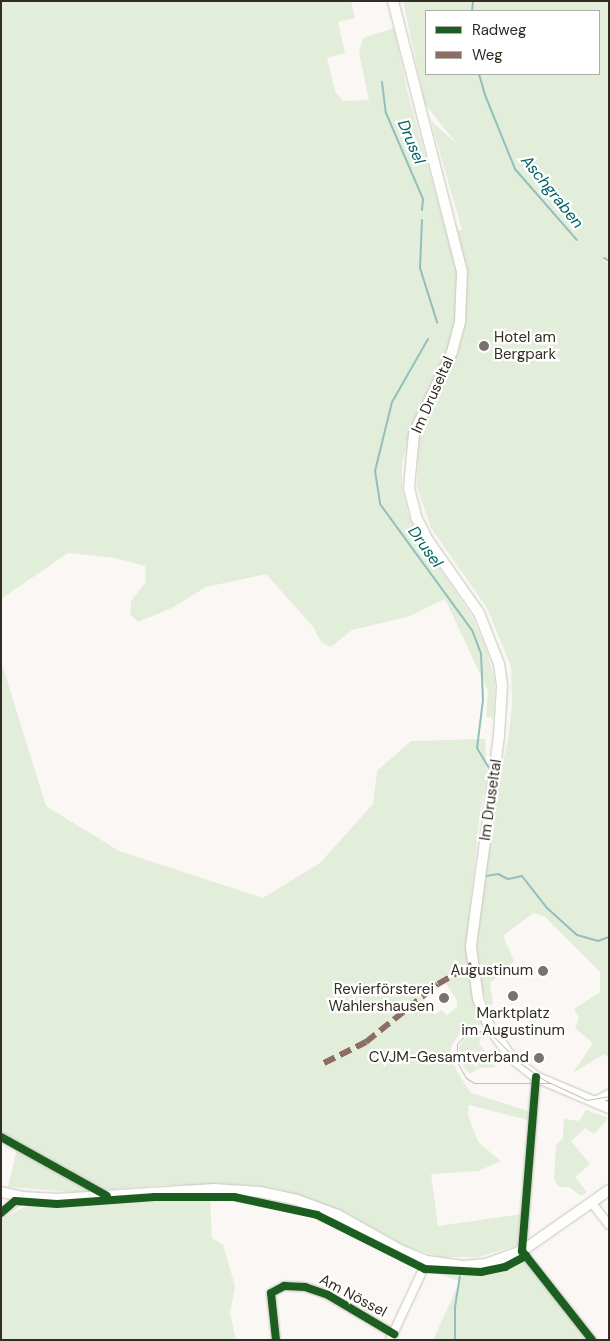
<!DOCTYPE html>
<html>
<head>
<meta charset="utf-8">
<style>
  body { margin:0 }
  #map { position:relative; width:610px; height:1341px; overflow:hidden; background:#faf7f4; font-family:"DM Sans",sans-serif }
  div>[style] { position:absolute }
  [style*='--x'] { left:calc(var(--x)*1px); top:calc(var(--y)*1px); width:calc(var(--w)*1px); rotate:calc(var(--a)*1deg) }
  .green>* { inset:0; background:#e2eeda }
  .stream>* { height:2px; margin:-1px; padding:0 1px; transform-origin:1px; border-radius:1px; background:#92bfbe }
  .roads { filter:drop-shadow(0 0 1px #c7c3bf) drop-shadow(0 0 1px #c7c3bf) }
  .minor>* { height:8px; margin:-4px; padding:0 4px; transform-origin:4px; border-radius:4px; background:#fefefd }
  .major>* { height:10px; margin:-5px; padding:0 5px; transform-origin:5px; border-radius:5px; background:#fefefd }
  .tram>* { height:1px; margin:-0.5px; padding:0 0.5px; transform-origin:0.5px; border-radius:0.5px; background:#c2c1bf }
  .quiet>* { height:6px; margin-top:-3px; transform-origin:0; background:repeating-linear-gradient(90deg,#8d6e63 0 12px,transparent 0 18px) }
  .cycleway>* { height:8px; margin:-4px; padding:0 4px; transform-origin:4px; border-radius:4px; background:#1b5e20 }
  .dots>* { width:14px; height:14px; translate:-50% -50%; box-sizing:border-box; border:2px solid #fff; border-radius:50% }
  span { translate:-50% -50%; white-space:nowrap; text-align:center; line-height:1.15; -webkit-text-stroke:4.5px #fff; paint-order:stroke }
  .poi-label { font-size:15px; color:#322c24 }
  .left { translate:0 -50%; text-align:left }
  .right { translate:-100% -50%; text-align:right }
  .street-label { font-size:15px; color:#322c24 }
  .water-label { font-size:16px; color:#006364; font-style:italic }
  .frame { position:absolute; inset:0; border:2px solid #322c24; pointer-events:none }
  .legend { position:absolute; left:425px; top:10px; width:175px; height:65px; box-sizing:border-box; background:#fff; border:1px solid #adaba7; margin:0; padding:6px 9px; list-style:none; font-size:15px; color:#322c24 }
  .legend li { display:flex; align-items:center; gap:10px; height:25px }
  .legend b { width:25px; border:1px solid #adaba7 }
</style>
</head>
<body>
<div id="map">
  <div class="green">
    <div style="clip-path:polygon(evenodd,1px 1px,351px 1px,355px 18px,338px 22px,345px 53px,327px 58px,335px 91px,343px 101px,369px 100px,359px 52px,363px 38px,394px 28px,408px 94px,446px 231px,462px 230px,431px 121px,457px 144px,425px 104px,403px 1px,609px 1px,609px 260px,602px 259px,609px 264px,609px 1055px,606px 1057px,604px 1054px,573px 1073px,593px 1043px,575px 1028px,579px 1018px,574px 1009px,600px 992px,600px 972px,544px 916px,533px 913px,503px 936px,514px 961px,490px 983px,493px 1004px,489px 1007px,482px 989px,477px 948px,478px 923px,499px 778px,508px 740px,512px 704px,511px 667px,487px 608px,431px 528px,417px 487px,419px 435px,410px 433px,402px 463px,402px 489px,408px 514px,417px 535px,472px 616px,486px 649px,495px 681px,493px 719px,486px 716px,488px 691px,445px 599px,410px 616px,352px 630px,331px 647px,321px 642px,314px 628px,266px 574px,206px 587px,174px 607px,138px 622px,130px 614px,131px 601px,146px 582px,145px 566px,115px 558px,68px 553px,1px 599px,1px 1px,426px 11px,599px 11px,599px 74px,426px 74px,426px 11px)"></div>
    <div style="clip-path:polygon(evenodd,1px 661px,46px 806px,119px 851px,263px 898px,320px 863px,373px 804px,377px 771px,411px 741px,485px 739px,487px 776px,479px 820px,466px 949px,472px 992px,483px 1024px,461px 1032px,451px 1046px,451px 1056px,457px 1072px,471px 1093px,528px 1111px,528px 1120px,469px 1105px,468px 1115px,478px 1142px,501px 1161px,478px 1171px,431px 1174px,438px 1226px,522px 1214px,518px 1245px,479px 1257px,440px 1257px,408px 1247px,346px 1213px,315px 1201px,277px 1189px,251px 1185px,163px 1185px,74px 1192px,8px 1187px,17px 1149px,1px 1140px,1px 661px,445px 982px,457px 1000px,457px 1007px,447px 1015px,441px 1010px,435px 1015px,423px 997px,445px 982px)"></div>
    <div style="clip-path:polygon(484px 1031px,479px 1043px,496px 1067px,480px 1068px,470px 1074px,460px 1062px,459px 1047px,467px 1036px)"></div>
    <div style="clip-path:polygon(586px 1110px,608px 1118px,594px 1134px,585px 1128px,571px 1141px,590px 1164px,575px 1177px,587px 1192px,581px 1196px,569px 1187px,559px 1187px,554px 1179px,556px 1145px,563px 1138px,564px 1119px,579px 1121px)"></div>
    <div style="clip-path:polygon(210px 1197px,212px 1238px,223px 1245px,235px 1286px,230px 1313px,236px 1340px,1px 1340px,1px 1219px,31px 1204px,57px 1207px)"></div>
    <div style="clip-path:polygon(524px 1259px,587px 1340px,433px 1340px,460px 1281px,428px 1271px,476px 1274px,498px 1270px)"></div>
  </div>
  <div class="stream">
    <div style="--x:472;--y:11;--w:10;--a:-84"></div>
    <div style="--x:479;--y:74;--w:22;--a:74"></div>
    <div style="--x:485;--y:95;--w:80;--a:67.9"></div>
    <div style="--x:515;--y:169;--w:94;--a:48.9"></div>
    <div style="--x:382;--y:82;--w:31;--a:83"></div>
    <div style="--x:386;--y:113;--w:94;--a:66.7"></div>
    <div style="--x:423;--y:199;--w:11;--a:95"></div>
    <div style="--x:422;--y:220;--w:48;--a:92.4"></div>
    <div style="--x:420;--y:268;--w:57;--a:72.5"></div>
    <div style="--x:604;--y:258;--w:6;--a:31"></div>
    <div style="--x:428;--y:339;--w:73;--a:119.7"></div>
    <div style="--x:392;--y:402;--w:71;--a:103.8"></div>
    <div style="--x:375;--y:471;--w:33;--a:81"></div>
    <div style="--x:380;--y:504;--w:156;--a:53.9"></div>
    <div style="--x:472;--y:630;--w:26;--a:69"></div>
    <div style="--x:481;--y:654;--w:46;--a:87.5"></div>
    <div style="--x:483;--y:700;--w:48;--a:97.1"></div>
    <div style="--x:477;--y:748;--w:23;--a:59"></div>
    <div style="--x:486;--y:876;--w:12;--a:-9"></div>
    <div style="--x:498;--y:874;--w:11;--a:27"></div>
    <div style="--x:508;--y:879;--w:14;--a:-12"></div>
    <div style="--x:522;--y:876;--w:41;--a:52"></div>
    <div style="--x:547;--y:908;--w:40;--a:42"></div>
    <div style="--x:577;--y:935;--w:22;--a:16"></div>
    <div style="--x:598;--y:941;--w:12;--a:-20"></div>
    <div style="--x:455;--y:1340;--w:33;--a:-90"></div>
    <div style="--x:455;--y:1307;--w:31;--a:-81"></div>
  </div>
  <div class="roads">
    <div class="minor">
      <div style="--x:536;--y:1077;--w:175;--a:94.6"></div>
      <div style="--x:522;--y:1251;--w:113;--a:51.8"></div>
      <div style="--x:593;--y:1102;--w:18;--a:-27"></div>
      <div style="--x:1;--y:1137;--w:119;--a:29.1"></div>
      <div style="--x:591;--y:1202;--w:29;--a:52"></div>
      <div style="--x:1;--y:1213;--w:26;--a:-37"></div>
      <div style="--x:276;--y:1340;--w:47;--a:-96.1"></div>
      <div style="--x:271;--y:1293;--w:15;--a:-28"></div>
      <div style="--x:284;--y:1286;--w:21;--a:3"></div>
      <div style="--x:305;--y:1287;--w:24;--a:19"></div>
      <div style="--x:328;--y:1295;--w:77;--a:30.6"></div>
      <div style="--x:390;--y:1340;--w:87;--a:-64.9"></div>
    </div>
    <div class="major">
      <div style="--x:393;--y:1;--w:280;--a:75.7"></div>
      <div style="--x:462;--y:272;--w:50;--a:92.3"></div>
      <div style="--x:460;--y:322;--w:31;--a:105"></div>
      <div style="--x:452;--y:352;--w:89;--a:115.1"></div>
      <div style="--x:414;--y:433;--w:55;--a:95.2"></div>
      <div style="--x:409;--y:488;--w:30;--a:76"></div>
      <div style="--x:416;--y:517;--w:25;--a:63"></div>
      <div style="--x:427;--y:539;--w:90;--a:54.9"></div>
      <div style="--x:479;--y:613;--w:55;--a:68.6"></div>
      <div style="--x:499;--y:664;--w:21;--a:82"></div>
      <div style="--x:502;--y:685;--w:51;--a:93.4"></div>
      <div style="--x:499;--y:736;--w:213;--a:97.6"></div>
      <div style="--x:471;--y:947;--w:52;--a:82.3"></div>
      <div style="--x:478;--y:999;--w:31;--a:68"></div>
      <div style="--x:490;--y:1028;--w:37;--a:54"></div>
      <div style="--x:512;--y:1058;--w:31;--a:38"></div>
      <div style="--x:536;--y:1077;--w:79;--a:23"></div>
      <div style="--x:1;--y:1192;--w:22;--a:13"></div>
      <div style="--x:22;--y:1197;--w:34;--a:3"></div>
      <div style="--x:56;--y:1199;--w:158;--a:-3.6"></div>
      <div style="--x:214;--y:1189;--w:46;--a:3.7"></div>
      <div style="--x:260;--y:1192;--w:38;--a:12"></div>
      <div style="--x:297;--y:1200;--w:44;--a:20.1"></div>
      <div style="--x:338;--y:1215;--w:73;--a:29.4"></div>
      <div style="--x:402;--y:1251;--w:27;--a:22"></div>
      <div style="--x:427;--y:1261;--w:36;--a:8"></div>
      <div style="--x:463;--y:1266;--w:23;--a:-5"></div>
      <div style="--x:486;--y:1264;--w:38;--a:-20"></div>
      <div style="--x:522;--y:1251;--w:106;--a:-35"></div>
    </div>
  </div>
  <div class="tram">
    <div style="--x:550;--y:1083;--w:76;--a:180"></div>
    <div style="--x:474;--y:1083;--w:9;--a:-148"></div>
    <div style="--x:466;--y:1078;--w:18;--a:-119"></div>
    <div style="--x:457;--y:1062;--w:18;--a:-90"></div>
    <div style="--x:457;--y:1044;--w:18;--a:-47"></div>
    <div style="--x:469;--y:1031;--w:19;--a:0"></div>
    <div style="--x:488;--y:1031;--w:45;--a:45"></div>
    <div style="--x:520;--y:1063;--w:29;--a:35"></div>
    <div style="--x:544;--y:1080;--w:47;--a:24.9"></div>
    <div style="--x:587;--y:1100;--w:22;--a:-10"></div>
  </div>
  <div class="quiet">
    <div style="--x:324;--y:1063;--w:47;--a:-26.6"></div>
    <div style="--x:366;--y:1042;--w:92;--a:-38.9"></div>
    <div style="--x:438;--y:984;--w:39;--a:-30"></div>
  </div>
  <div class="cycleway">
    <div style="--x:536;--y:1077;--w:175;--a:94.6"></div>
    <div style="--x:522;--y:1251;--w:113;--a:51.8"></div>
    <div style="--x:1;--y:1137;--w:121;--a:29.1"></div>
    <div style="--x:1;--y:1213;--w:18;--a:-41"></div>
    <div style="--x:15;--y:1201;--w:42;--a:4.1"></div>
    <div style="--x:57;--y:1204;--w:98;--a:-4.1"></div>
    <div style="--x:155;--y:1197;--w:79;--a:0"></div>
    <div style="--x:234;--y:1197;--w:85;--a:12.2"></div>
    <div style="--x:317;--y:1215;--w:121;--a:26.6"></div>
    <div style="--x:425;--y:1269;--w:56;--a:3.1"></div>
    <div style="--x:481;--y:1272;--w:25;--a:-12"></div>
    <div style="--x:505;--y:1267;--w:24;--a:-28"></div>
    <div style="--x:276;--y:1340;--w:47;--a:-96.1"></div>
    <div style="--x:271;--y:1293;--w:15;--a:-28"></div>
    <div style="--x:284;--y:1286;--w:21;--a:3"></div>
    <div style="--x:305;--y:1287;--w:24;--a:19"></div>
    <div style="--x:328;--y:1295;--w:77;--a:30.6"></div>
  </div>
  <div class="dots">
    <div style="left:484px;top:346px;background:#78736d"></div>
    <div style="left:543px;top:971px;background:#78736d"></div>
    <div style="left:513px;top:996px;background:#78736d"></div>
    <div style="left:444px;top:998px;background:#78736d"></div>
    <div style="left:539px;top:1058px;background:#78736d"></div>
  </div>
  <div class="poi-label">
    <span class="left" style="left:494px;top:346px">Hotel am<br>Bergpark</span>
    <span class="right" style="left:533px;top:971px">Augustinum</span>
    <span class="right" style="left:434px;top:998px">Revierförsterei<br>Wahlershausen</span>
    <span style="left:513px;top:1022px">Marktplatz<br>im Augustinum</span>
    <span class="right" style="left:529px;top:1058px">CVJM-Gesamtverband</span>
  </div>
  <div class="street-label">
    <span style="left:433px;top:395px;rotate:-66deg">Im Druseltal</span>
    <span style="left:491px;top:800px;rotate:-82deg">Im Druseltal</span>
    <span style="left:353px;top:1296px;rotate:28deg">Am Nössel</span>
  </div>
  <div class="water-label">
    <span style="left:411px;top:142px;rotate:67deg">Drusel</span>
    <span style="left:552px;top:192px;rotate:51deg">Aschgraben</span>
    <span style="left:425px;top:547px;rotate:54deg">Drusel</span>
  </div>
  <div class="frame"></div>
  <ul class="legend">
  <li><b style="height:6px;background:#1b5e20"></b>Radweg</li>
  <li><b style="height:6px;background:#8d6e63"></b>Weg</li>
  </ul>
</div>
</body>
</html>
